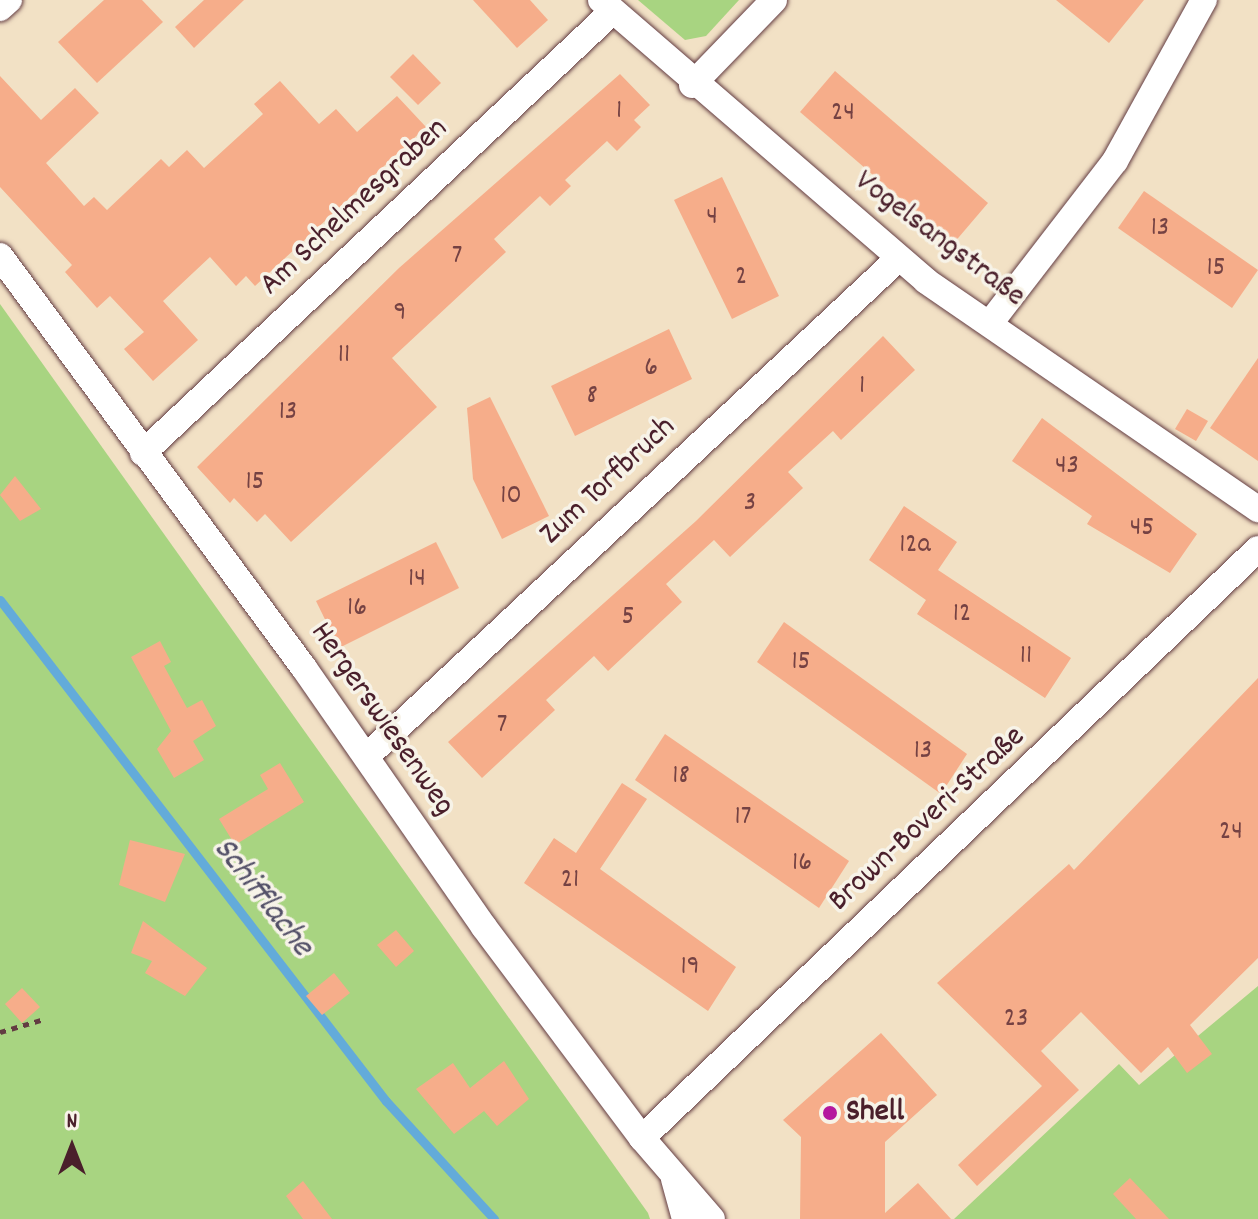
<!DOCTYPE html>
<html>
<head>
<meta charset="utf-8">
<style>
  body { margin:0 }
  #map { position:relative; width:1258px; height:1219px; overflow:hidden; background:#f2e1c5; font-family:Dekko,sans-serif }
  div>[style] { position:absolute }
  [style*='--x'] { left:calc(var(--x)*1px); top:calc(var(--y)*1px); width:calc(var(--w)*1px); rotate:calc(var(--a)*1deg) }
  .green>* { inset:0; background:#a8d481 }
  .stream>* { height:9px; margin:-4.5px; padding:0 4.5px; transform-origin:4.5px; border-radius:4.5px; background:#63abda }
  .building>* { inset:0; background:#f6ad8a }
  .path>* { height:5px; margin-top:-2.5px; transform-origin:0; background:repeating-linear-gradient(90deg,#633c42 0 6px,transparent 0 12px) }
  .roads { filter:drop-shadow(0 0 2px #633c42) drop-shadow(0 0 2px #633c42) }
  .street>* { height:26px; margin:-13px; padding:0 13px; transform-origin:13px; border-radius:13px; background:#fff }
  .dots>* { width:22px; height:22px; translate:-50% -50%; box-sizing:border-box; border:4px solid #f7f3e8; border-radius:50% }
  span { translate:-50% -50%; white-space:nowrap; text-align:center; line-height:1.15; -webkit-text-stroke:7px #f7f3e8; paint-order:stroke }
  .number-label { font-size:28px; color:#754243 }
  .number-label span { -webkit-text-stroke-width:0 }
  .street-label { font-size:32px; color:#4a1f2b }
  .poi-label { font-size:32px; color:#4a1f2b; font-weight:700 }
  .left { translate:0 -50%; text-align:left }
  .water-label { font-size:34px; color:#535068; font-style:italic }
  .north { position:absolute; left:32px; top:1107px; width:80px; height:80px; -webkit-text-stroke:6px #f7f3e8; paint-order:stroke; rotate:0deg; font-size:22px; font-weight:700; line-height:32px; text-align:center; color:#4a1f2b }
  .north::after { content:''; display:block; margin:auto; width:28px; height:36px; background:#4a1f2b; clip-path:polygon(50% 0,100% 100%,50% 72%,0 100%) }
</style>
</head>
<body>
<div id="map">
  <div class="green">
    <div style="clip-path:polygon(638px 0,739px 0,706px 36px,685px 40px)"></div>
    <div style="clip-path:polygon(0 304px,648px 1213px,650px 1219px,0 1219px)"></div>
    <div style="clip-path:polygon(1258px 986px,1258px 1219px,954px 1219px,1119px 1064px,1139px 1085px)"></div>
  </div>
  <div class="stream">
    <div style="--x:0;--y:600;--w:632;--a:52.39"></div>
    <div style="--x:386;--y:1101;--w:160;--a:47.5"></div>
  </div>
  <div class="building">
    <div style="clip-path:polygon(104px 0,142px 0,163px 22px,97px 83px,58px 42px)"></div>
    <div style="clip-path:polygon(204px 0,244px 0,194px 48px,175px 27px)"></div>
    <div style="clip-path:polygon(473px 0,530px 0,548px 20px,517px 48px)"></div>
    <div style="clip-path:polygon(1056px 0,1144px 0,1109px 43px)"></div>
    <div style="clip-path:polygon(413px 54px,441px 83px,418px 105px,390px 77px)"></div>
    <div style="clip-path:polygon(835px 71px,988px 203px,953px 244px,800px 112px)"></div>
    <div style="clip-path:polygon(620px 74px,650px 105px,634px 120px,641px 127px,617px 151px,607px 141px,565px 180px,571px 186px,550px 206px,540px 196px,494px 239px,506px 252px,392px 358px,437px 407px,291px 542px,265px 514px,257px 522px,234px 498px,230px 503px,197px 467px,399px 268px)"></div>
    <div style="clip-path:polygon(0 76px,41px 120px,75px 88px,99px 113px,46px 163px,84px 206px,94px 197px,107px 210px,161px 159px,169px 167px,187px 150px,204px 168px,263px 114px,254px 104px,280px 81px,319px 124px,336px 109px,357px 132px,397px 96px,426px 127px,255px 286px,246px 276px,236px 286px,210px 257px,163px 301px,198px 340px,153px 381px,124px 349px,144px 332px,110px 296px,97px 308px,65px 272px,72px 265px,0 187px)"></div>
    <div style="clip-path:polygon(722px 177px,779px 296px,732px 319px,674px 200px)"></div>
    <div style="clip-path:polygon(1144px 191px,1258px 270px,1232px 308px,1118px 228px)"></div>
    <div style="clip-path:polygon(669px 329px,692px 379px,575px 436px,551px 386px)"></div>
    <div style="clip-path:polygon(883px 336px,915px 370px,841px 440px,833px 431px,788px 472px,803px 488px,730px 557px,714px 540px,666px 584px,682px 602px,608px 671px,594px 656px,546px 700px,555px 710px,482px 778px,448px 742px,696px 521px)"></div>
    <div style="clip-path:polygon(1258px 358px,1258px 461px,1210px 428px)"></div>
    <div style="clip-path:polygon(490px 397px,549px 516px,502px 539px,473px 479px,467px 408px)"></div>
    <div style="clip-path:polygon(1187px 409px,1208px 421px,1196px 441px,1175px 429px)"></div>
    <div style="clip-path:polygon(1042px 418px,1197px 534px,1170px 573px,1087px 524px,1092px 516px,1012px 461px)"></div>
    <div style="clip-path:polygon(15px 476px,41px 509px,20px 521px,0 495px)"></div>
    <div style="clip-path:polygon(904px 506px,957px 542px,938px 570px,1071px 658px,1045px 698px,917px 614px,926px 600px,869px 560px)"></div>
    <div style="clip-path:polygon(436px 542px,459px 588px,339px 648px,316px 601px)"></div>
    <div style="clip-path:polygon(784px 622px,967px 754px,941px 794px,757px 662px)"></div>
    <div style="clip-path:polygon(160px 641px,171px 662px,164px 666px,187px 708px,202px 700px,216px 726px,193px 741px,204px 760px,174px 778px,157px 749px,171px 731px,131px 657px)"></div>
    <div style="clip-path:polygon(1258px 678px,1258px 958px,1190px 1025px,1212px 1054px,1187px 1073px,1168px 1047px,1141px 1073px,1081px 1012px,1041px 1051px,1079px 1090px,977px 1186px,958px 1165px,1042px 1086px,937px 983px,1069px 864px,1074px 870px)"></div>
    <div style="clip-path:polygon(665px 734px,849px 861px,819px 908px,635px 780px)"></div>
    <div style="clip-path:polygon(280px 763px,304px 802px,235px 845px,219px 819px,268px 789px,260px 775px)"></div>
    <div style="clip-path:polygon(622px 783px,647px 799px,600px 869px,736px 967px,708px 1011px,524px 883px,554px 838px,576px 853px)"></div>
    <div style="clip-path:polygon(130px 840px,185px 854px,165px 902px,119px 885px)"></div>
    <div style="clip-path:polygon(143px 921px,207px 968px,185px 996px,145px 973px,152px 961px,131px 953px)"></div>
    <div style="clip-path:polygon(396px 930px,414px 951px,396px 967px,377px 945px)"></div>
    <div style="clip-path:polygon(334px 973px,350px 993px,322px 1015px,306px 996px)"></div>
    <div style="clip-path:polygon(22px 988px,40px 1007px,22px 1023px,5px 1004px)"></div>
    <div style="clip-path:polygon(881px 1033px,937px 1095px,885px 1142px,885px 1213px,918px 1183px,951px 1219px,800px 1219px,801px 1137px,783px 1120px)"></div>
    <div style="clip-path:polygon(504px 1061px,529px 1099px,497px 1126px,484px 1111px,454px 1134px,416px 1089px,453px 1063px,470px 1088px)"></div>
    <div style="clip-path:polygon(1130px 1178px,1169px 1219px,1136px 1219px,1113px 1194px)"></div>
    <div style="clip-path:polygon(303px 1181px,332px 1219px,303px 1219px,286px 1196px)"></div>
  </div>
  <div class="path">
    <div style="--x:0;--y:1032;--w:43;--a:-16.3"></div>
  </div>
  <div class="roads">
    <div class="street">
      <div style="--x:601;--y:0;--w:430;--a:40.8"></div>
      <div style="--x:926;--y:281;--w:403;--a:34.5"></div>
      <div style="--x:0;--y:8;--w:12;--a:-42"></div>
      <div style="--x:692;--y:85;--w:118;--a:-46"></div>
      <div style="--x:0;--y:256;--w:512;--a:53.58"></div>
      <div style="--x:304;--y:668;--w:315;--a:55.2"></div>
      <div style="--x:484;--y:927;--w:264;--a:53.2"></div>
      <div style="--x:642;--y:1138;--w:107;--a:49.2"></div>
      <div style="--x:991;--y:322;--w:203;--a:-52.4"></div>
      <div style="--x:1115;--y:161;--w:184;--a:-61.1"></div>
      <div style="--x:143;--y:453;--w:645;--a:-43.24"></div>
      <div style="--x:367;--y:756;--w:727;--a:-43.11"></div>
      <div style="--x:642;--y:1138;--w:852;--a:-43.72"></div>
      <div style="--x:674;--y:1179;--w:41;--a:74.6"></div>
    </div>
  </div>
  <div class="dots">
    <div style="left:830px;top:1113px;background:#b5179e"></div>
  </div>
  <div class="number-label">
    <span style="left:619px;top:112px">1</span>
    <span style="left:843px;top:114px">24</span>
    <span style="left:712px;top:218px">4</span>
    <span style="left:1160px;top:229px">13</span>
    <span style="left:457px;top:257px">7</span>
    <span style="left:1216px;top:269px">15</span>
    <span style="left:741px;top:278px">2</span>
    <span style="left:400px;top:314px">9</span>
    <span style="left:344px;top:356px">11</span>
    <span style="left:651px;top:369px">6</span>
    <span style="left:862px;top:387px">1</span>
    <span style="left:592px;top:397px">8</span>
    <span style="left:288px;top:413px">13</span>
    <span style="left:1067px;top:467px">43</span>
    <span style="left:255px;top:483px">15</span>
    <span style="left:511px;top:497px">10</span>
    <span style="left:750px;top:504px">3</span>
    <span style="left:1142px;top:529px">45</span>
    <span style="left:915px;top:546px">12a</span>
    <span style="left:417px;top:580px">14</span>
    <span style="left:357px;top:609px">16</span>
    <span style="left:962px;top:615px">12</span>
    <span style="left:628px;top:618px">5</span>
    <span style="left:1026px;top:657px">11</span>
    <span style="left:801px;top:663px">15</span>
    <span style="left:502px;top:726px">7</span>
    <span style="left:923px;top:752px">13</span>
    <span style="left:681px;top:777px">18</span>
    <span style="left:743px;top:818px">17</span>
    <span style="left:1231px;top:833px">24</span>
    <span style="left:802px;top:864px">16</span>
    <span style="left:570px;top:881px">21</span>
    <span style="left:690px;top:968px">19</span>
    <span style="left:1016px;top:1020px">23</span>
  </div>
  <div class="street-label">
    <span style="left:355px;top:208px;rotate:-43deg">Am Schelmesgraben</span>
    <span style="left:939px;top:240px;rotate:37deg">Vogelsangstraße</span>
    <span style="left:609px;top:482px;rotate:-43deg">Zum Torfbruch</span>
    <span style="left:381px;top:720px;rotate:55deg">Hergerswiesenweg</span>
    <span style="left:928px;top:820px;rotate:-43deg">Brown-Boveri-Straße</span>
  </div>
  <div class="poi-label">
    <span class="left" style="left:846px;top:1113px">Shell</span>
  </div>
  <div class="water-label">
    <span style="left:262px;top:898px;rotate:52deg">Schifflache</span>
  </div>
  <div class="north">N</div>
</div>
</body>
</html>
